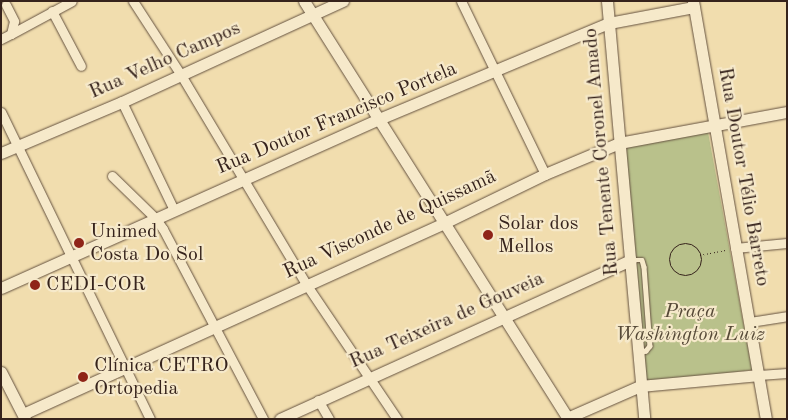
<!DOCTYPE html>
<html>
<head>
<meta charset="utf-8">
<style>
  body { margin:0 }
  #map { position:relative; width:788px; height:420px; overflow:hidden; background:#f1ddae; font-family:"Old Standard TT",serif }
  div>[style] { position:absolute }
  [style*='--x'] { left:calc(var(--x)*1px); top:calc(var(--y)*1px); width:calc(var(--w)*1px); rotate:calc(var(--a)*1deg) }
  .green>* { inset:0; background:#b9c18b }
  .path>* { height:1px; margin-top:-0.5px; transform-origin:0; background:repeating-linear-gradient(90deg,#36231c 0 1px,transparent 0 3.5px) }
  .path>.ring { margin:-0.5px; padding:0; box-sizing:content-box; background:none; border:1px solid #36231c; border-radius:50% }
  .roads { filter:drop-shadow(0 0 1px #655240) drop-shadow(0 0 1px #655240) }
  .lane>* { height:4.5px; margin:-2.25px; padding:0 2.25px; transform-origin:2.25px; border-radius:2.25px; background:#f6e9ca }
  .street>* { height:9px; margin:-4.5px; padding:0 4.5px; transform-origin:4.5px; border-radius:4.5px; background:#f6e9ca }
  .secondary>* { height:11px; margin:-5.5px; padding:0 5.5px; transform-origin:5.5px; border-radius:5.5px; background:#f6e9ca }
  .dots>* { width:14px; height:14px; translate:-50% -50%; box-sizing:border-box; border:2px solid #f6e9ca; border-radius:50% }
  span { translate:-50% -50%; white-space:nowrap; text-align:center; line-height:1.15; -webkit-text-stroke:4.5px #f6e9ca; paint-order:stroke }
  .street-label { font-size:20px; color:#36231c }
  .poi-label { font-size:20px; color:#36231c }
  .left { translate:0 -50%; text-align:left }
  .park-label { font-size:20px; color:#574a38; font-style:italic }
  .frame { position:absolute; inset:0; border:2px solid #36231c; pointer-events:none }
</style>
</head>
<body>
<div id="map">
  <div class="green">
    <div style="clip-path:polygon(708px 132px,752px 370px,641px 384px,623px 147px)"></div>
  </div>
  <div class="path">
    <div class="ring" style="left:669px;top:243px;width:31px;height:31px"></div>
    <div style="--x:700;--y:255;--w:26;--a:-11"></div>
  </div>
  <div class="roads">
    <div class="lane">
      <div style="--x:631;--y:260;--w:11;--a:0"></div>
      <div style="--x:642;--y:260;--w:7;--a:74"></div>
      <div style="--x:644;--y:267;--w:79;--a:85.7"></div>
      <div style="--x:650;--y:346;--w:6;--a:129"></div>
      <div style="--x:646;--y:351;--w:7;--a:164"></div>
    </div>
    <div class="street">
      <div style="--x:133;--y:1;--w:88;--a:57"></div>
      <div style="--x:181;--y:75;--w:244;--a:59.1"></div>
      <div style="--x:306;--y:284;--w:163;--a:56"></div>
      <div style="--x:461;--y:1;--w:192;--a:64.1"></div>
      <div style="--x:6;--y:5;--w:18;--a:63"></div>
      <div style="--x:52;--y:11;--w:62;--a:62.2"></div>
      <div style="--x:11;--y:34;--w:69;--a:-28.4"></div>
      <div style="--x:1;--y:39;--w:11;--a:-27"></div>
      <div style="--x:11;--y:34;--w:13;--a:-77"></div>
      <div style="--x:122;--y:102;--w:120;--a:64.3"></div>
      <div style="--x:1;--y:112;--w:341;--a:64.1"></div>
      <div style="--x:112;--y:176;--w:62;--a:44.3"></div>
      <div style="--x:156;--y:219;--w:12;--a:55"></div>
      <div style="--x:163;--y:229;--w:215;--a:62.2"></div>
      <div style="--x:735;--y:248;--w:52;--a:-5.5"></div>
      <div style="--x:750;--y:322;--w:37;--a:-9"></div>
      <div style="--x:759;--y:375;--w:28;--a:-4"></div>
      <div style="--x:318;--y:400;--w:22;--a:60"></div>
    </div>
    <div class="secondary">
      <div style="--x:304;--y:1;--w:494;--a:57.7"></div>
      <div style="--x:607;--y:1;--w:420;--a:84.9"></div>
      <div style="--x:693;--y:1;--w:424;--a:80.1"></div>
      <div style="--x:1;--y:153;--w:131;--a:-22.9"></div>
      <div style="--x:122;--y:102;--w:243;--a:-24.6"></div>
      <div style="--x:1;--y:288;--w:414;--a:-24.1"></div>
      <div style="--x:379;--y:119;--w:249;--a:-22.7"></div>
      <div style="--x:609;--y:23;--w:86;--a:-10.7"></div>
      <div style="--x:1;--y:372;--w:53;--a:62.9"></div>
      <div style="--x:23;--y:414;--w:462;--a:-24.4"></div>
      <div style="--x:444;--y:223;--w:112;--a:-25.9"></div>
      <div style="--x:545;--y:174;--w:80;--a:-22.7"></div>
      <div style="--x:619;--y:143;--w:171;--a:-10.5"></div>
      <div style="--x:567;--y:418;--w:80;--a:-23.7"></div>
      <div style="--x:640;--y:386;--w:120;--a:-5.3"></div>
      <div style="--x:280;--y:419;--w:385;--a:-24.4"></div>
    </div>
  </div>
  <div class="dots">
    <div style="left:488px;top:235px;background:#8f2418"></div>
    <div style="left:79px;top:243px;background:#8f2418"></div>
    <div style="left:35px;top:285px;background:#8f2418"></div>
    <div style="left:83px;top:377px;background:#8f2418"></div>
  </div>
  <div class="street-label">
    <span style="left:165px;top:61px;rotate:-24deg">Rua Velho Campos</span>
    <span style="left:337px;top:119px;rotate:-23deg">Rua Doutor Francisco Portela</span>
    <span style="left:602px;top:152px;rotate:-95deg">Rua Tenente Coronel Amado</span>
    <span style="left:743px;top:177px;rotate:80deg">Rua Doutor Télio Barreto</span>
    <span style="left:390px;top:225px;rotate:-25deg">Rua Visconde de Quissamã</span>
    <span style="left:447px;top:321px;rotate:-24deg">Rua Teixeira de Gouveia</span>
  </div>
  <div class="poi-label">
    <span class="left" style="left:498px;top:236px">Solar dos<br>Mellos</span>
    <span class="left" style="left:90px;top:244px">Unimed<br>Costa Do Sol</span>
    <span class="left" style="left:46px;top:285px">CEDI-COR</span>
    <span class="left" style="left:94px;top:378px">Clínica CETRO<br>Ortopedia</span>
  </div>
  <div class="park-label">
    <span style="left:690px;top:324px">Praça<br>Washington Luiz</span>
  </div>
  <div class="frame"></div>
</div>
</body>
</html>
